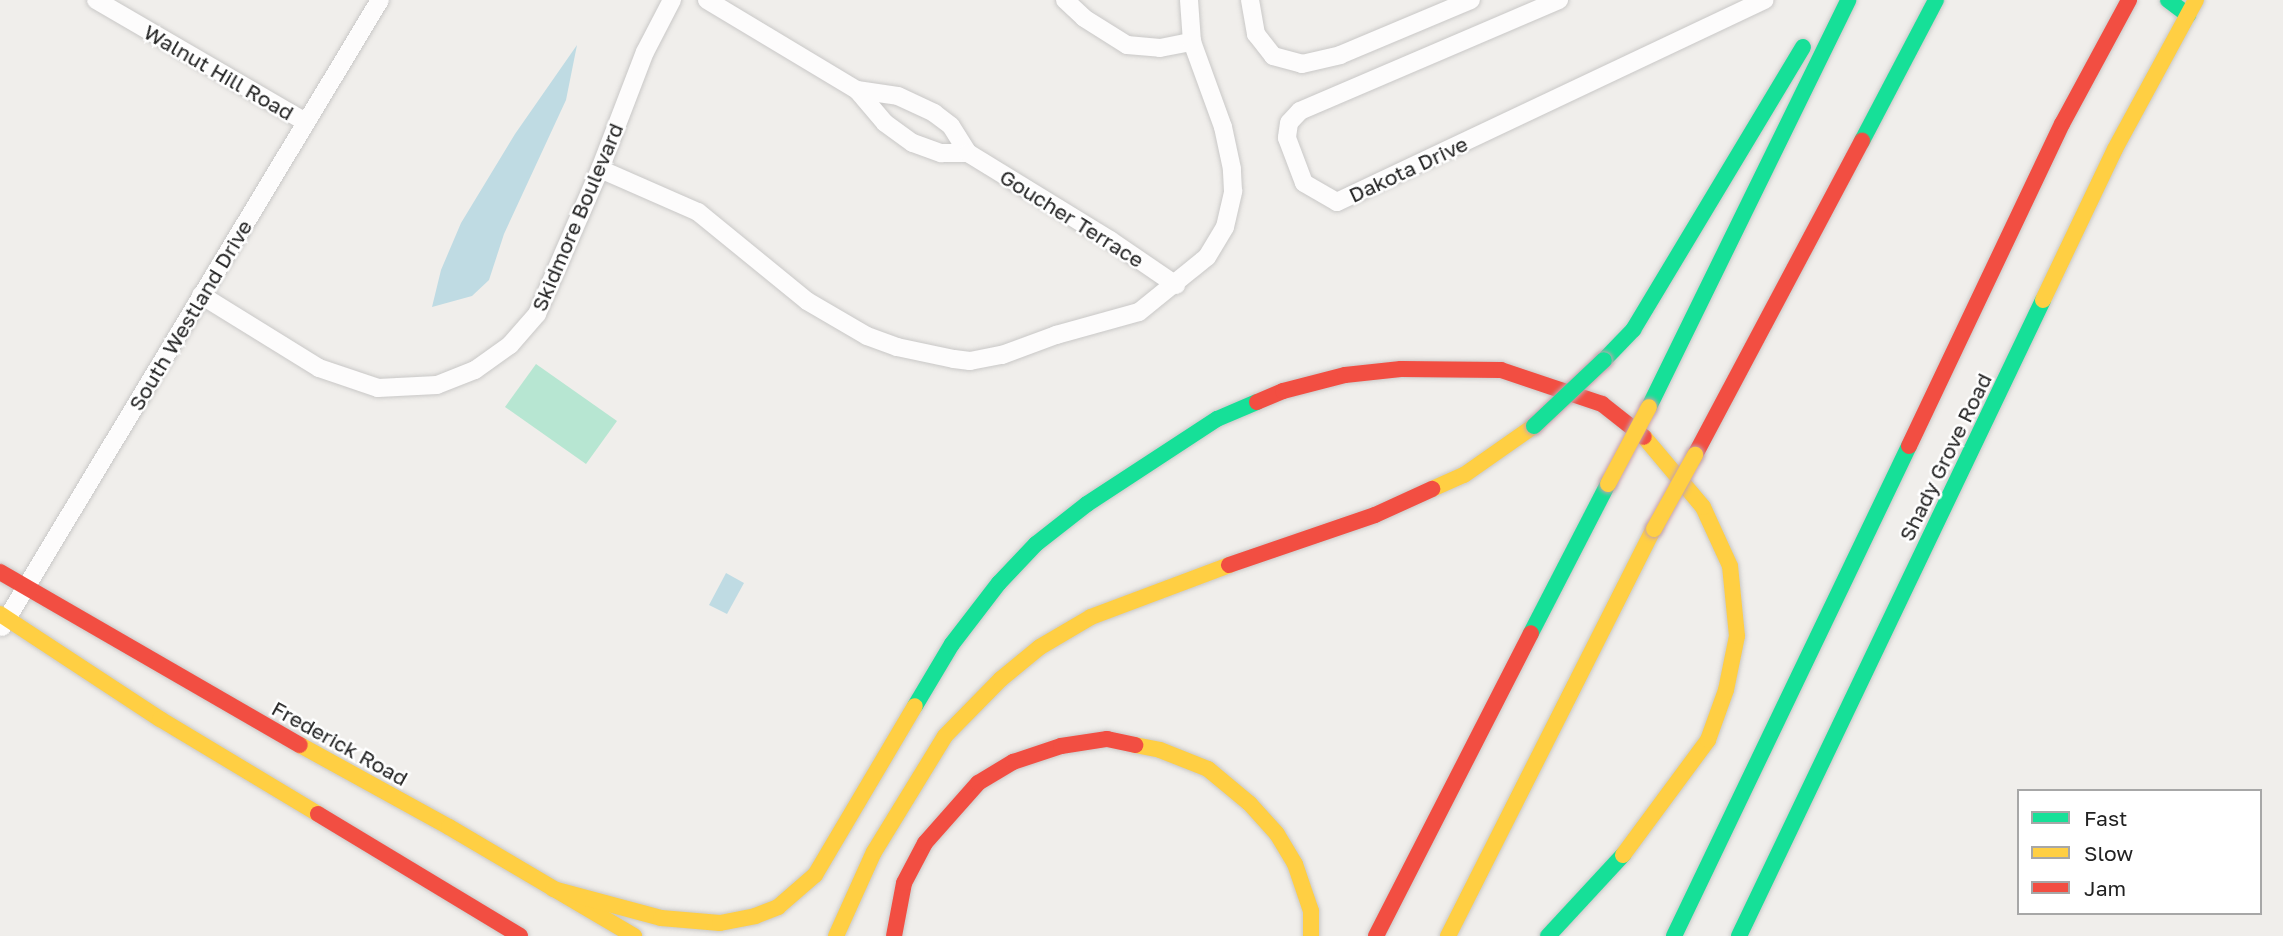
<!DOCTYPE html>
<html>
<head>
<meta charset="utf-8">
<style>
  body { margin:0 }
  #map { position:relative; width:2283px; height:936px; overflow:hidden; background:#f0eeeb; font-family:"Golos Text",sans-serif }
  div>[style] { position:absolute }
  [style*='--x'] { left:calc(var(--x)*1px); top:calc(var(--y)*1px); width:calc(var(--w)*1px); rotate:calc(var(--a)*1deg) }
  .pitch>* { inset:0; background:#b7e6d2 }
  .water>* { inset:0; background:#bfdbe3 }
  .roads { filter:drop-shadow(0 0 2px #c9c8c7) drop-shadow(0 0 2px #c9c8c7) }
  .street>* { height:18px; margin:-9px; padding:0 9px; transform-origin:9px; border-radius:9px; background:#fdfcfc }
  .fast>* { height:16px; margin:-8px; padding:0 8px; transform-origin:8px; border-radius:8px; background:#16e098 }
  .slow>* { height:16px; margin:-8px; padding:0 8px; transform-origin:8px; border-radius:8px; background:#ffcf43 }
  .jam>* { height:16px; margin:-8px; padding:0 8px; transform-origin:8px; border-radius:8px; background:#f24e42 }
  .bridges { filter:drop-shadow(0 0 2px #c5a2ac) drop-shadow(0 0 2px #c5a2ac) }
  .fast-bridge>* { height:16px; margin:-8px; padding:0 8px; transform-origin:8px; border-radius:8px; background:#16e098 }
  .slow-bridge>* { height:16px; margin:-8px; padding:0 8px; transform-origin:8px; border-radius:8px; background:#ffcf43 }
  span { translate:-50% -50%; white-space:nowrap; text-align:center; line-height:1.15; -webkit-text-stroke:5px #fff; paint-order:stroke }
  .street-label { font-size:21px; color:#222 }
  .legend { position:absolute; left:2017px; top:789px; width:245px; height:126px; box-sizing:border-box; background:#fff; border:2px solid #a7a7a7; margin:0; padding:9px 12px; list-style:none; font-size:21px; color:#222 }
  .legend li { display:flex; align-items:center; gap:14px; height:35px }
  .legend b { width:35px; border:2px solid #a7a7a7 }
</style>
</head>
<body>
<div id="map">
  <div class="pitch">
    <div style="clip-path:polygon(536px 364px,617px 421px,586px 464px,505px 407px)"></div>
  </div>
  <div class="water">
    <div style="clip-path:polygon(577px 45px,566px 100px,504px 234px,489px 280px,472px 296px,432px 307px,441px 270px,461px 223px,515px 134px)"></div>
    <div style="clip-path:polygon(726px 573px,744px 583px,727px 614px,709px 605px)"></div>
  </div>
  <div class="roads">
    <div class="street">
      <div style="--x:96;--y:0;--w:243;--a:30.2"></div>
      <div style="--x:707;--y:0;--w:175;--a:31"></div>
      <div style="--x:857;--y:90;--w:43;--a:49.7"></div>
      <div style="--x:885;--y:123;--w:34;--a:36"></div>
      <div style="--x:913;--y:143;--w:30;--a:20"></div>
      <div style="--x:941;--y:153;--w:27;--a:0"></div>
      <div style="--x:1065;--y:0;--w:26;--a:43"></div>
      <div style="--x:1084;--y:18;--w:51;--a:32.1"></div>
      <div style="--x:1127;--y:45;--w:33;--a:5"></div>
      <div style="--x:1160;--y:48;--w:33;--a:-11"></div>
      <div style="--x:1250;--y:0;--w:35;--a:80"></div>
      <div style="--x:1256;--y:34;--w:28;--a:52"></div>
      <div style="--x:1273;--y:56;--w:30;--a:15"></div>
      <div style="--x:1302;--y:64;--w:39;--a:-13"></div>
      <div style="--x:1340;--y:55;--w:142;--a:-22.8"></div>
      <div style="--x:1559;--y:0;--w:282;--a:156.8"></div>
      <div style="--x:1300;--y:111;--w:16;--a:133"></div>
      <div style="--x:1289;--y:123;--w:15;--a:98"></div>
      <div style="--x:1287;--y:138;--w:48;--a:69.3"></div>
      <div style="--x:1304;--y:183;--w:38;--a:30"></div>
      <div style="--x:1337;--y:202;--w:473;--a:-25.3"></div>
      <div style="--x:857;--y:90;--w:41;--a:8.3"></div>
      <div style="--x:898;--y:96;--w:40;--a:25"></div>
      <div style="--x:934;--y:113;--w:21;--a:37"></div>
      <div style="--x:951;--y:126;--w:32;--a:58"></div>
      <div style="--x:968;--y:153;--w:167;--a:31.5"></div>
      <div style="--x:1110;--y:240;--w:80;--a:34.3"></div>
      <div style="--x:600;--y:169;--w:107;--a:23.7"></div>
      <div style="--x:698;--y:212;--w:141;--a:39.2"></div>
      <div style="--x:807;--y:301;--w:69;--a:30.3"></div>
      <div style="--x:867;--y:336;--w:32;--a:20"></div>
      <div style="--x:897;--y:347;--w:58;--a:11.9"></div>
      <div style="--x:954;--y:359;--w:16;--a:7"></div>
      <div style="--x:970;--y:361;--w:33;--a:-11"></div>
      <div style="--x:1002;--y:355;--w:58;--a:-20.3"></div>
      <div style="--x:1056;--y:335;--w:86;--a:-15.5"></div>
      <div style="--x:1139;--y:312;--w:87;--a:-39"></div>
      <div style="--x:1207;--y:257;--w:35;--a:-59"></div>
      <div style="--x:1225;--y:227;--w:37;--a:-77"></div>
      <div style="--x:1233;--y:191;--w:22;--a:-93"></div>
      <div style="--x:1232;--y:169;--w:43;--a:-102.1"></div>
      <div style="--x:1223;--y:127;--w:90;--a:-110"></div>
      <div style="--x:1192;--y:42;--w:42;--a:-94.1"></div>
      <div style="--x:201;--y:295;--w:139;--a:31.7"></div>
      <div style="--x:319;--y:368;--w:62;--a:18.7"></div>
      <div style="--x:378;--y:388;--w:59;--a:-2.9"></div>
      <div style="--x:437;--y:385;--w:41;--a:-21.5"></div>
      <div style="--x:475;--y:370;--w:43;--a:-35.5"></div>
      <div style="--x:510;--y:345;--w:41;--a:-48.9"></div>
      <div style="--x:537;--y:314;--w:158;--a:-66.5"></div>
      <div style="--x:600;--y:169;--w:125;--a:-69"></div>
      <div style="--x:645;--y:52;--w:59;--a:-62.6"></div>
      <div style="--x:2;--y:627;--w:732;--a:-58.92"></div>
    </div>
    <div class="fast">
      <div style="--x:2168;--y:0;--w:25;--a:37"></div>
      <div style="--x:1862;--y:141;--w:159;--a:-62.3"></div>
      <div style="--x:1604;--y:360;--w:42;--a:-46"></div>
      <div style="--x:1633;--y:330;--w:330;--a:-59"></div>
      <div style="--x:1649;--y:407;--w:453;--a:-63.9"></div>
      <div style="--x:1531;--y:633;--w:168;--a:-62.7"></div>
      <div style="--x:915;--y:706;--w:72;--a:-59.2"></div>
      <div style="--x:952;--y:644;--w:77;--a:-52.4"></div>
      <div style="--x:999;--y:583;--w:54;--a:-46.5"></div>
      <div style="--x:1036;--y:544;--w:65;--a:-38.1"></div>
      <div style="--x:1087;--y:504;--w:155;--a:-33.2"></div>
      <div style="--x:1217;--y:419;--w:43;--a:-23"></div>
      <div style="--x:1548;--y:936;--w:110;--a:-47.2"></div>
      <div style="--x:1674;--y:936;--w:543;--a:-64.38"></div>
      <div style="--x:1739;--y:936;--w:705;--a:-64.45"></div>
    </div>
    <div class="slow">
      <div style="--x:2043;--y:300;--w:167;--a:-64.5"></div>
      <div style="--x:2115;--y:149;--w:170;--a:-61.5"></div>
      <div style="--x:1432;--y:489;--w:35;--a:-24"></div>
      <div style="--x:1464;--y:475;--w:85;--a:-35"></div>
      <div style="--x:0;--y:614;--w:191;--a:33.3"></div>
      <div style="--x:160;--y:719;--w:184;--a:31"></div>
      <div style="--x:300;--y:745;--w:170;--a:28.8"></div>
      <div style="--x:449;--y:827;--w:215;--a:30.5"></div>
      <div style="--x:1135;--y:745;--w:25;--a:11"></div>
      <div style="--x:1160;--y:750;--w:52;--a:21.6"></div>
      <div style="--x:1208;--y:769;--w:55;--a:39.8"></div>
      <div style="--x:1250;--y:804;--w:40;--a:48"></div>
      <div style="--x:1277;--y:834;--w:35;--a:59"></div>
      <div style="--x:1295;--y:864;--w:50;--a:71.2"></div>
      <div style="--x:1311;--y:911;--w:25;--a:90"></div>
      <div style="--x:1623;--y:855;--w:143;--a:-53.5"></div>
      <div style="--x:1708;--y:740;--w:53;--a:-70.2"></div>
      <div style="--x:1726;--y:690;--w:55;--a:-78.5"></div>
      <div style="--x:1737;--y:636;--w:70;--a:-95.7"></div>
      <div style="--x:1730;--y:566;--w:65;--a:-114.6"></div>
      <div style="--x:1703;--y:507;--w:92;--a:-130.1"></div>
      <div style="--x:553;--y:889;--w:112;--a:15"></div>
      <div style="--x:661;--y:918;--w:59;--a:4.8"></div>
      <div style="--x:720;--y:923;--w:36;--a:-11"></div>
      <div style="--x:755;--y:916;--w:25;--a:-21"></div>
      <div style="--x:778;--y:907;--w:49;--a:-40.9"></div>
      <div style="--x:815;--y:875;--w:196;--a:-59.4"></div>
      <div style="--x:836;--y:936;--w:92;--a:-65.7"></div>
      <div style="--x:874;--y:852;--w:136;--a:-58.5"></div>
      <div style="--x:945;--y:736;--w:80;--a:-45.5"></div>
      <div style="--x:1001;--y:679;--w:50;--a:-39.4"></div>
      <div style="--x:1040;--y:647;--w:59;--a:-30.5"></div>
      <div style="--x:1091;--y:617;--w:147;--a:-20.6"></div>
      <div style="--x:1448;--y:936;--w:456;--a:-63.2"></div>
    </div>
    <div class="jam">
      <div style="--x:1257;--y:402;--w:28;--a:-23"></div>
      <div style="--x:1283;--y:391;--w:64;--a:-14.5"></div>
      <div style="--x:1345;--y:375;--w:56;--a:-6.1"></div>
      <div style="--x:1401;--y:369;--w:100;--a:0.6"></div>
      <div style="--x:1501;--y:370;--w:107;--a:18.6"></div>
      <div style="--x:1602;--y:404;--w:53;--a:38.2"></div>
      <div style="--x:1909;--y:446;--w:357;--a:-64.6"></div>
      <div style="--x:2062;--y:124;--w:141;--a:-61.6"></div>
      <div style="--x:1695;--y:455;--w:356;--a:-62"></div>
      <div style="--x:1229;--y:565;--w:154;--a:-18.9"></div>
      <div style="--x:1375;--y:515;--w:63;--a:-24.5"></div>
      <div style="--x:0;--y:572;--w:346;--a:30"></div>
      <div style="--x:318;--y:814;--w:236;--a:31.1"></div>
      <div style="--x:894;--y:936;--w:54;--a:-79.3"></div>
      <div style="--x:904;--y:883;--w:45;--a:-62.3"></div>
      <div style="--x:925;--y:843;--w:80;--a:-48.5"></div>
      <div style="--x:978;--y:783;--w:41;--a:-31"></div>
      <div style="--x:1013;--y:762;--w:51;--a:-18.4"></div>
      <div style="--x:1061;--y:746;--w:47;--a:-8.7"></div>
      <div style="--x:1107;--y:739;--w:29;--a:12"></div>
      <div style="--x:1376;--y:936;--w:340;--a:-62.9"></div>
    </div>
  </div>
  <div class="bridges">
    <div class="fast-bridge">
      <div style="--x:1534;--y:426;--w:96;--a:-43.3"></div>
    </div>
    <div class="slow-bridge">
      <div style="--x:1608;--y:484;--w:87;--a:-62"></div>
      <div style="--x:1654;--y:529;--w:85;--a:-61"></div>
    </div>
  </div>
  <div class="street-label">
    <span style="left:219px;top:72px;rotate:30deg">Walnut Hill Road</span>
    <span style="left:1408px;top:169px;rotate:-25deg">Dakota Drive</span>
    <span style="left:577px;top:217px;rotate:-67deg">Skidmore Boulevard</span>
    <span style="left:1072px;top:218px;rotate:32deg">Goucher Terrace</span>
    <span style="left:190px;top:315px;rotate:-59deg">South Westland Drive</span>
    <span style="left:1945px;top:457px;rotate:-64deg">Shady Grove Road</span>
    <span style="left:340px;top:743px;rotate:29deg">Frederick Road</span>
  </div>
  <ul class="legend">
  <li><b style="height:9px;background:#16e098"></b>Fast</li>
  <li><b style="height:9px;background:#ffcf43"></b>Slow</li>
  <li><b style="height:9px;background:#f24e42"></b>Jam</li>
  </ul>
</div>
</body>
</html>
